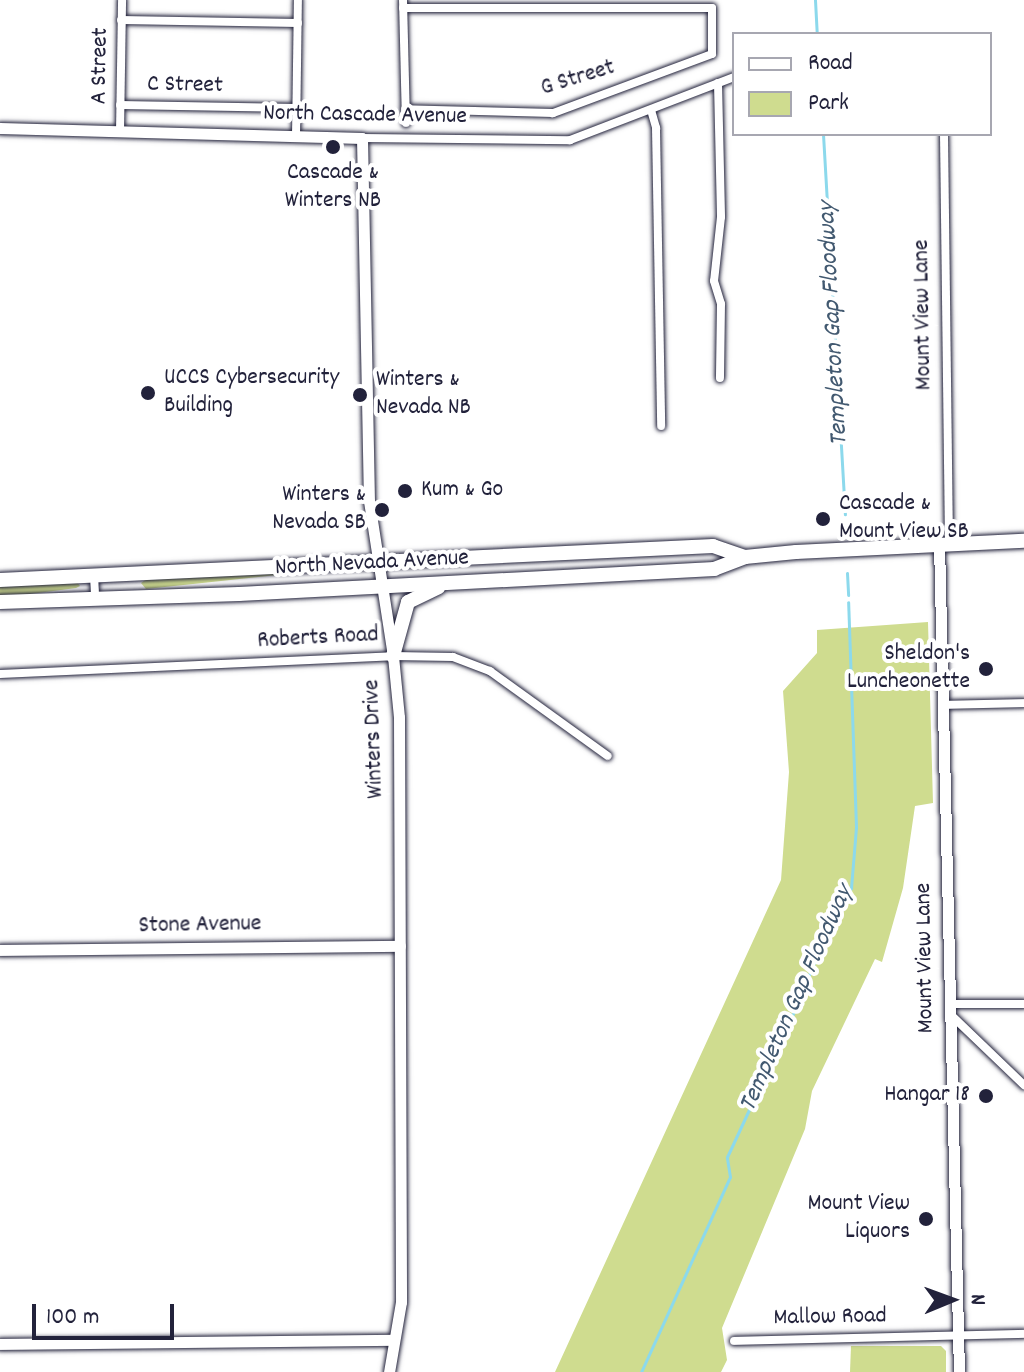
<!DOCTYPE html>
<html>
<head>
<meta charset="utf-8">
<style>
  body { margin:0 }
  #map { position:relative; width:1024px; height:1372px; overflow:hidden; background:#fff; font-family:Dekko,sans-serif }
  div>[style] { position:absolute }
  [style*='--x'] { left:calc(var(--x)*1px); top:calc(var(--y)*1px); width:calc(var(--w)*1px); rotate:calc(var(--a)*1deg) }
  .green>* { inset:0; background:#cfdc8f }
  .stream>* { height:3px; margin:-1.5px; padding:0 1.5px; transform-origin:1.5px; border-radius:1.5px; background:#8cd9ec }
  .roads { filter:drop-shadow(0 0 2px #22223b) drop-shadow(0 0 2px #22223b) }
  .minor>* { height:8px; margin:-4px; padding:0 4px; transform-origin:4px; border-radius:4px; background:#fff }
  .tertiary>* { height:11px; margin:-5.5px; padding:0 5.5px; transform-origin:5.5px; border-radius:5.5px; background:#fff }
  .primary>* { height:14px; margin:-7px; padding:0 7px; transform-origin:7px; border-radius:7px; background:#fff }
  .dots>* { width:22px; height:22px; translate:-50% -50%; box-sizing:border-box; border:4px solid #fff; border-radius:50% }
  span { translate:-50% -50%; white-space:nowrap; text-align:center; line-height:1.15; -webkit-text-stroke:8px #fff; paint-order:stroke }
  .street-label { font-size:24px; color:#22223b }
  .poi-label { font-size:24px; color:#22223b }
  .left { translate:0 -50%; text-align:left }
  .right { translate:-100% -50%; text-align:right }
  .water-label { font-size:26px; color:#425970; font-style:italic }
  .legend { position:absolute; left:732px; top:32px; width:260px; height:104px; box-sizing:border-box; background:#fff; border:2px solid #a7a7b1; margin:0; padding:10px 14px; list-style:none; font-size:24px; color:#22223b }
  .legend li { display:flex; align-items:center; gap:16px; height:40px }
  .legend b { width:40px; border:2px solid #a7a7b1 }
  .north { position:absolute; left:912px; top:1260px; width:80px; height:80px; -webkit-text-stroke:6px #fff; paint-order:stroke; rotate:89deg; font-size:22px; font-weight:700; line-height:32px; text-align:center; color:#22223b }
  .north::after { content:''; display:block; margin:auto; width:28px; height:36px; background:#22223b; clip-path:polygon(50% 0,100% 100%,50% 72%,0 100%) }
  .scale { position:absolute; left:32px; top:1304px; width:142px; height:36px; box-sizing:border-box; border:4px solid #22223b; border-top:0; padding-left:10px; font-size:24px; line-height:28px; white-space:nowrap; color:#22223b; -webkit-text-stroke:6px #fff; paint-order:stroke }
</style>
</head>
<body>
<div id="map">
  <div class="green">
    <div style="clip-path:polygon(333px 569px,146px 589px,141px 583px,148px 578px)"></div>
    <div style="clip-path:polygon(76px 581px,80px 586px,76px 588px,0 598px,0 585px)"></div>
    <div style="clip-path:polygon(928px 622px,933px 803px,915px 806px,903px 888px,882px 962px,875px 959px,812px 1091px,805px 1129px,722px 1328px,727px 1360px,721px 1372px,555px 1372px,781px 880px,789px 772px,783px 691px,817px 653px,817px 630px)"></div>
    <div style="clip-path:polygon(851px 1346px,941px 1346px,946px 1351px,946px 1372px,850px 1372px)"></div>
  </div>
  <div class="stream">
    <div style="--x:815;--y:0;--w:34;--a:87"></div>
    <div style="--x:823;--y:134;--w:381;--a:86.7"></div>
    <div style="--x:847;--y:573;--w:22;--a:87"></div>
    <div style="--x:641;--y:1372;--w:214;--a:-65.5"></div>
    <div style="--x:730;--y:1177;--w:20;--a:-99"></div>
    <div style="--x:727;--y:1157;--w:142;--a:-65.1"></div>
    <div style="--x:787;--y:1028;--w:113;--a:-67.5"></div>
    <div style="--x:830;--y:924;--w:42;--a:-59.7"></div>
    <div style="--x:851;--y:888;--w:61;--a:-85.3"></div>
    <div style="--x:856;--y:827;--w:225;--a:-92"></div>
  </div>
  <div class="roads">
    <div class="minor">
      <div style="--x:403;--y:0;--w:123;--a:88.6"></div>
      <div style="--x:403;--y:8;--w:309;--a:0"></div>
      <div style="--x:712;--y:8;--w:46;--a:90"></div>
      <div style="--x:712;--y:54;--w:170;--a:159.6"></div>
      <div style="--x:553;--y:113;--w:148;--a:-178.5"></div>
      <div style="--x:121;--y:20;--w:177;--a:1"></div>
      <div style="--x:718;--y:83;--w:134;--a:88.7"></div>
      <div style="--x:721;--y:217;--w:64;--a:96.2"></div>
      <div style="--x:714;--y:281;--w:24;--a:73"></div>
      <div style="--x:721;--y:304;--w:74;--a:90.8"></div>
      <div style="--x:120;--y:105;--w:176;--a:1"></div>
      <div style="--x:651;--y:110;--w:19;--a:74"></div>
      <div style="--x:656;--y:128;--w:298;--a:89"></div>
      <div style="--x:120;--y:132;--w:132;--a:-89.1"></div>
      <div style="--x:944;--y:134;--w:409;--a:89.3"></div>
      <div style="--x:296;--y:137;--w:137;--a:-89.2"></div>
      <div style="--x:362;--y:138;--w:208;--a:0.6"></div>
      <div style="--x:570;--y:140;--w:176;--a:-21"></div>
      <div style="--x:94;--y:575;--w:22;--a:87"></div>
      <div style="--x:0;--y:674;--w:393;--a:-2.6"></div>
      <div style="--x:393;--y:656;--w:60;--a:1"></div>
      <div style="--x:453;--y:657;--w:40;--a:21"></div>
      <div style="--x:490;--y:671;--w:145;--a:35.8"></div>
      <div style="--x:943;--y:705;--w:81;--a:-1.4"></div>
      <div style="--x:949;--y:1004;--w:75;--a:0"></div>
      <div style="--x:950;--y:1014;--w:103;--a:43.8"></div>
      <div style="--x:734;--y:1341;--w:290;--a:-1.4"></div>
    </div>
    <div class="tertiary">
      <div style="--x:0;--y:128;--w:362;--a:1.6"></div>
      <div style="--x:362;--y:138;--w:363;--a:88.9"></div>
      <div style="--x:369;--y:501;--w:157;--a:81.2"></div>
      <div style="--x:393;--y:656;--w:61;--a:84.4"></div>
      <div style="--x:399;--y:717;--w:585;--a:89.8"></div>
      <div style="--x:401;--y:1302;--w:71;--a:99.7"></div>
      <div style="--x:939;--y:543;--w:829;--a:88.62"></div>
      <div style="--x:0;--y:950;--w:400;--a:-0.6"></div>
      <div style="--x:0;--y:1344;--w:393;--a:-0.6"></div>
    </div>
    <div class="primary">
      <div style="--x:0;--y:580;--w:714;--a:-2.73"></div>
      <div style="--x:713;--y:546;--w:34;--a:19"></div>
      <div style="--x:0;--y:602;--w:239;--a:-1.9"></div>
      <div style="--x:239;--y:594;--w:476;--a:-3"></div>
      <div style="--x:714;--y:569;--w:33;--a:-21"></div>
      <div style="--x:745;--y:557;--w:51;--a:-5.6"></div>
      <div style="--x:796;--y:552;--w:228;--a:-2.8"></div>
      <div style="--x:393;--y:656;--w:56;--a:-74.5"></div>
      <div style="--x:408;--y:602;--w:34;--a:-26"></div>
    </div>
  </div>
  <div class="dots">
    <div style="left:333px;top:147px;background:#22223b"></div>
    <div style="left:148px;top:393px;background:#22223b"></div>
    <div style="left:360px;top:395px;background:#22223b"></div>
    <div style="left:405px;top:491px;background:#22223b"></div>
    <div style="left:382px;top:510px;background:#22223b"></div>
    <div style="left:823px;top:519px;background:#22223b"></div>
    <div style="left:986px;top:669px;background:#22223b"></div>
    <div style="left:986px;top:1096px;background:#22223b"></div>
    <div style="left:926px;top:1219px;background:#22223b"></div>
  </div>
  <div class="street-label">
    <span style="left:101px;top:66px;rotate:-89deg">A Street</span>
    <span style="left:578px;top:79px;rotate:-17deg">G Street</span>
    <span style="left:185px;top:86px;rotate:1deg">C Street</span>
    <span style="left:365px;top:116px;rotate:1deg">North Cascade Avenue</span>
    <span style="left:924px;top:315px;rotate:-91deg">Mount View Lane</span>
    <span style="left:372px;top:564px;rotate:-3deg">North Nevada Avenue</span>
    <span style="left:318px;top:639px;rotate:-3deg">Roberts Road</span>
    <span style="left:375px;top:739px;rotate:-92deg">Winters Drive</span>
    <span style="left:200px;top:926px;rotate:-1deg">Stone Avenue</span>
    <span style="left:926px;top:958px;rotate:-91deg">Mount View Lane</span>
    <span style="left:830px;top:1318px;rotate:-1deg">Mallow Road</span>
  </div>
  <div class="poi-label">
    <span style="left:333px;top:188px">Cascade &amp;<br>Winters NB</span>
    <span class="left" style="left:164px;top:393px">UCCS Cybersecurity<br>Building</span>
    <span class="left" style="left:376px;top:395px">Winters &amp;<br>Nevada NB</span>
    <span class="left" style="left:421px;top:491px">Kum &amp; Go</span>
    <span class="right" style="left:366px;top:510px">Winters &amp;<br>Nevada SB</span>
    <span class="left" style="left:839px;top:519px">Cascade &amp;<br>Mount View SB</span>
    <span class="right" style="left:970px;top:669px">Sheldon's<br>Luncheonette</span>
    <span class="right" style="left:970px;top:1096px">Hangar 18</span>
    <span class="right" style="left:910px;top:1219px">Mount View<br>Liquors</span>
  </div>
  <div class="water-label">
    <span style="left:834px;top:324px;rotate:-93deg">Templeton Gap Floodway</span>
    <span style="left:797px;top:999px;rotate:-66deg">Templeton Gap Floodway</span>
  </div>
  <ul class="legend">
  <li><b style="height:10px;background:#fff"></b>Road</li>
  <li><b style="height:22px;background:#cfdc8f"></b>Park</li>
  </ul>
  <div class="north">N</div>
  <div class="scale">100 m</div>
</div>
</body>
</html>
